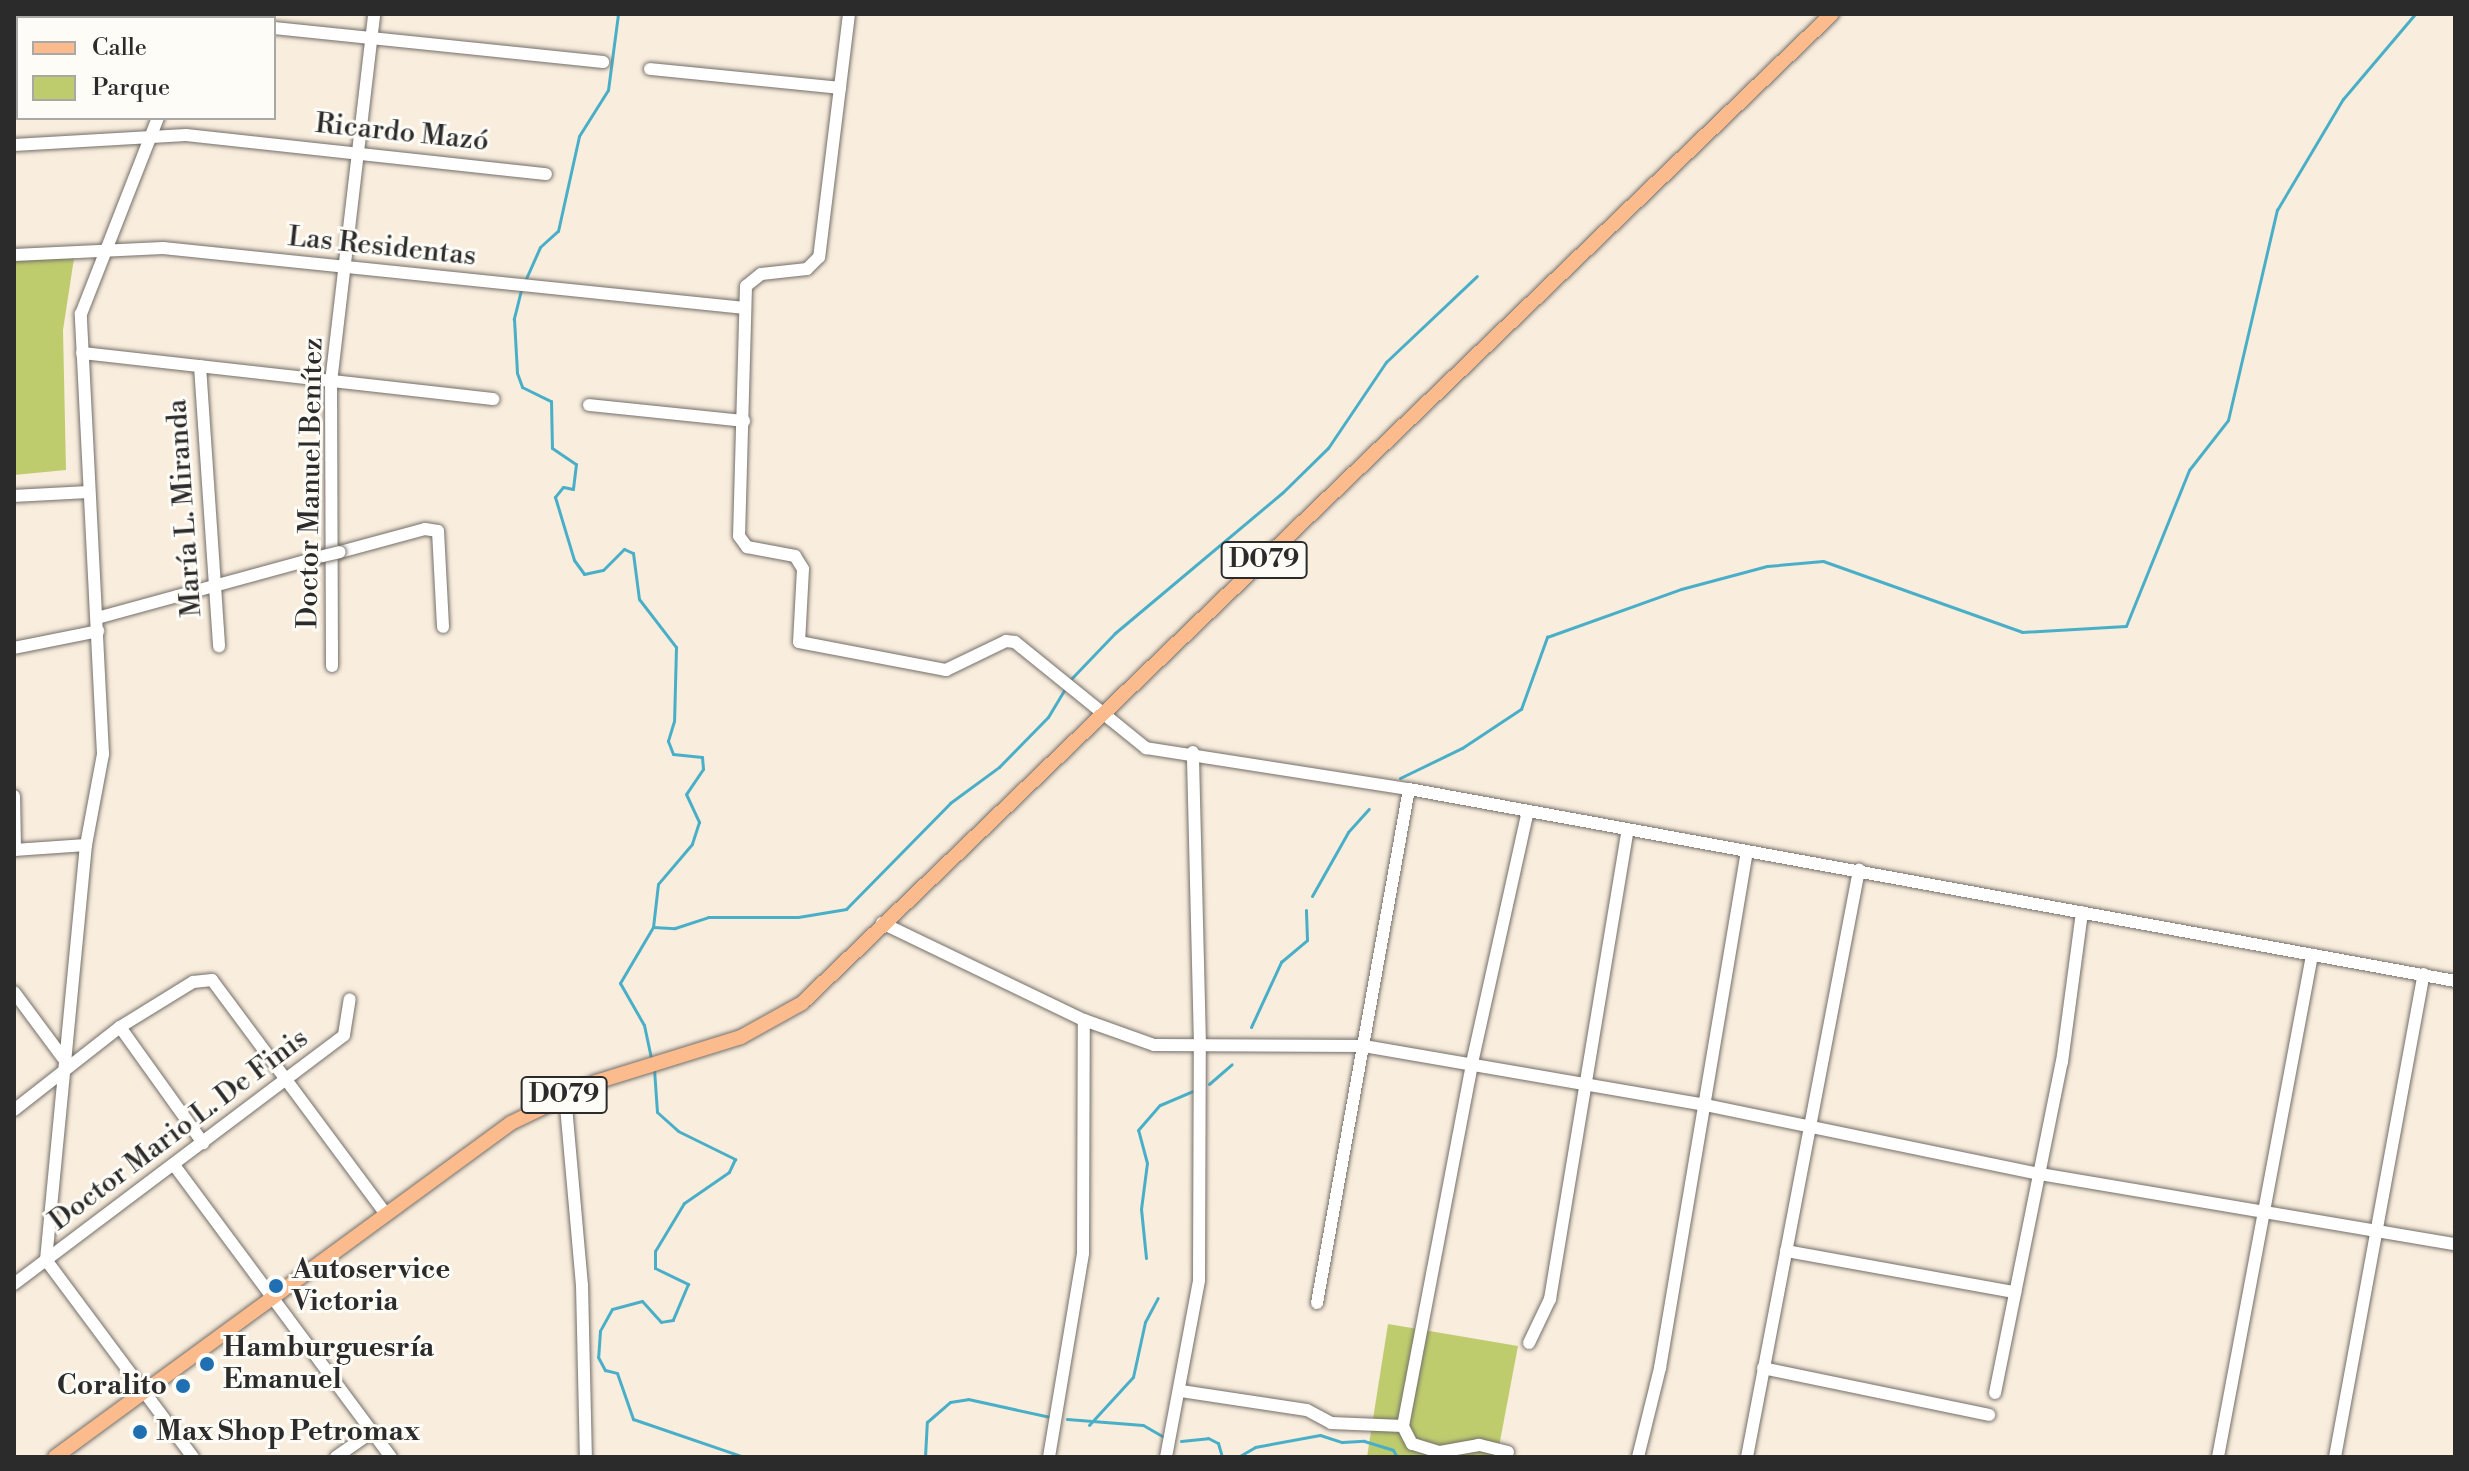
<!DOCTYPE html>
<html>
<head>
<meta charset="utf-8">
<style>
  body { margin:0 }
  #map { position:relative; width:2469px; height:1471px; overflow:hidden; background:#f9eddd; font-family:"Libre Bodoni",serif }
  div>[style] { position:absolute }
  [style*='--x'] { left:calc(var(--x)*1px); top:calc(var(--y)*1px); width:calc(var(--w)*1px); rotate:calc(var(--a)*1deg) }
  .green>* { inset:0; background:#bfcc6e }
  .stream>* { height:3px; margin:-1.5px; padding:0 1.5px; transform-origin:1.5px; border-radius:1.5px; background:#49afc8 }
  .roads { filter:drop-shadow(0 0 2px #736f69) drop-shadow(0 0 2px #736f69) }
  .minor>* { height:12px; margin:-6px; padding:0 6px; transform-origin:6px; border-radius:6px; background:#fff }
  .major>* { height:14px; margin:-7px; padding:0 7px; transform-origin:7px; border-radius:7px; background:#fbbb8d }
  .bridges { filter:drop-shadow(0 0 2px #736f69) drop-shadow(0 0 2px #736f69) }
  .minor-bridge>* { height:12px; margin:-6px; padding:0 6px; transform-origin:6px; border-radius:6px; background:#fff }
  .dots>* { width:22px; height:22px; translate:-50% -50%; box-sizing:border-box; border:4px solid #fdfcf7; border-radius:50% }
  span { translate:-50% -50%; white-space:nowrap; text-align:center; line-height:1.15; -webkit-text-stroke:6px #fdfcf7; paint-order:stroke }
  .shield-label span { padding:2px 6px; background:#fdfcf7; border:2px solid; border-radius:6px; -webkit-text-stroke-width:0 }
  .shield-label { font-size:26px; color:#2b2b2b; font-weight:700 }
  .street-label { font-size:28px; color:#2b2b2b }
  .poi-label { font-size:28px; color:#2b2b2b; font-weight:700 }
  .left { translate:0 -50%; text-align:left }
  .right { translate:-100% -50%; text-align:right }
  .frame { position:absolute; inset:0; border:16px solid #2b2b2b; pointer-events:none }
  .legend { position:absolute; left:16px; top:16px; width:260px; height:104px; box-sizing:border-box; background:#fdfcf7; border:2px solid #a9a8a5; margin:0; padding:10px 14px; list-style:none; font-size:24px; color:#2b2b2b }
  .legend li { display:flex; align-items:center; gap:16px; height:40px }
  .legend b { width:40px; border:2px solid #a9a8a5 }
</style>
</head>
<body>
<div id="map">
  <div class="green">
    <div style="clip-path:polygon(75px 252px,63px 330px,66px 470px,14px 475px,14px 258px)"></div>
    <div style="clip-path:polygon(1388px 1324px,1518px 1346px,1497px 1457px,1367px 1457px)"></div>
  </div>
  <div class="stream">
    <div style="--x:524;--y:283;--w:39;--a:-66"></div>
    <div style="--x:540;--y:247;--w:24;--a:-42"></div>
    <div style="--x:558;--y:231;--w:97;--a:-77.5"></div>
    <div style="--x:579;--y:136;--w:54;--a:-57.8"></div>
    <div style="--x:608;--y:90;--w:77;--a:-82.5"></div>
    <div style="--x:521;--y:290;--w:30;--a:104"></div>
    <div style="--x:514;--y:319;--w:54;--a:86.8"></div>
    <div style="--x:517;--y:373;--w:15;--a:70"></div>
    <div style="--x:522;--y:387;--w:32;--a:26"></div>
    <div style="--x:551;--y:401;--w:47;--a:88.8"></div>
    <div style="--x:552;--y:448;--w:29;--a:34"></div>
    <div style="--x:576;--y:464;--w:25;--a:97"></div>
    <div style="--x:573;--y:489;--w:10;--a:-169"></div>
    <div style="--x:563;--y:487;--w:13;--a:129"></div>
    <div style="--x:555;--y:497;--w:66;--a:73.2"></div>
    <div style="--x:574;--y:560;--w:17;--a:54"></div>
    <div style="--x:584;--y:574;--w:19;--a:-12"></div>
    <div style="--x:603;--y:570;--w:30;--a:-45"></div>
    <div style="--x:624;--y:549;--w:10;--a:24"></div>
    <div style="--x:633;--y:553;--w:46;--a:82.6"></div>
    <div style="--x:639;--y:599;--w:61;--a:52.4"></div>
    <div style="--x:676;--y:647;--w:74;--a:91.5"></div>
    <div style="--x:674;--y:721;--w:21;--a:107"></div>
    <div style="--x:668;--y:741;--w:14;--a:69"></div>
    <div style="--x:673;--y:754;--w:29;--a:6"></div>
    <div style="--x:702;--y:757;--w:12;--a:85"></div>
    <div style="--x:703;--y:769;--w:30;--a:124"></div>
    <div style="--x:686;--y:794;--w:31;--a:65"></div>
    <div style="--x:699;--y:822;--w:23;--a:108"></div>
    <div style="--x:692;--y:844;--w:52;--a:130.4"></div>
    <div style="--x:658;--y:884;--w:43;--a:96.6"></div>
    <div style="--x:653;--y:927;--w:65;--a:120.5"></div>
    <div style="--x:620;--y:983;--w:48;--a:60.3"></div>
    <div style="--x:644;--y:1025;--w:34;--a:78"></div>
    <div style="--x:1070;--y:680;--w:65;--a:-46.2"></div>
    <div style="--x:1115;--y:633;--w:219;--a:-40"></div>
    <div style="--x:1283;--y:492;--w:63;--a:-44.4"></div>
    <div style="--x:1328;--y:448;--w:104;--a:-56"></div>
    <div style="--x:1386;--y:362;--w:125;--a:-43.4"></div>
    <div style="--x:1400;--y:778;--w:69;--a:-25.8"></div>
    <div style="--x:1462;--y:748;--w:71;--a:-33.5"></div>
    <div style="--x:1521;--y:709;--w:77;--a:-70.1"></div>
    <div style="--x:1547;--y:637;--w:142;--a:-19.7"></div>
    <div style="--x:1681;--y:589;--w:89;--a:-15"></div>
    <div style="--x:1767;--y:566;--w:56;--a:-5.1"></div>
    <div style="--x:1823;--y:561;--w:211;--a:19.6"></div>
    <div style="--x:2022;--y:632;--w:104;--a:-3.3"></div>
    <div style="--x:2126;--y:626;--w:168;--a:-68"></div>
    <div style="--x:2189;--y:470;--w:63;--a:-52"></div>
    <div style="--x:2228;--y:420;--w:216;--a:-76.9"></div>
    <div style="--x:2277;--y:210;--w:129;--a:-59.3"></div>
    <div style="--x:2343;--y:99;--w:111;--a:-49.7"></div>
    <div style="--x:1312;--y:896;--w:73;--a:-60.6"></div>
    <div style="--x:1348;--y:832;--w:31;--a:-48"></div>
    <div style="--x:653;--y:927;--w:22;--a:3"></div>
    <div style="--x:675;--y:928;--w:35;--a:-18"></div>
    <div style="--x:708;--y:917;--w:90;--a:0"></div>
    <div style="--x:798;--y:917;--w:49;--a:-9.5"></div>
    <div style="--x:846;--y:909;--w:148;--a:-45.5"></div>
    <div style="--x:950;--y:803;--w:61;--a:-36.3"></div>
    <div style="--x:999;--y:767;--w:70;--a:-45.6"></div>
    <div style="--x:1048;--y:717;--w:35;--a:-59"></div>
    <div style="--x:1251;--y:1027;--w:72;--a:-65.2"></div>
    <div style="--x:1281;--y:962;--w:34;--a:-40"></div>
    <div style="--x:1307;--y:940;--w:30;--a:-92"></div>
    <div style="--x:654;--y:1069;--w:43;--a:86"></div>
    <div style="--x:657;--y:1112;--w:28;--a:42"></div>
    <div style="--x:678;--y:1131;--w:64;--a:26.2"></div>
    <div style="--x:735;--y:1159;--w:14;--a:115"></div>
    <div style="--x:729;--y:1172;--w:55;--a:145.4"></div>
    <div style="--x:684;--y:1203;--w:56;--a:121.1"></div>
    <div style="--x:655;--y:1251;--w:17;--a:90"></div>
    <div style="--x:655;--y:1268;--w:37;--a:26"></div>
    <div style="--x:688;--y:1284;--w:39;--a:113"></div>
    <div style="--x:673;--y:1320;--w:12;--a:171"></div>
    <div style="--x:661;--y:1322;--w:28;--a:-132"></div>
    <div style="--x:642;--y:1301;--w:31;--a:165"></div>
    <div style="--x:612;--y:1309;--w:25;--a:119"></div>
    <div style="--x:600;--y:1331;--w:26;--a:94"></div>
    <div style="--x:598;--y:1357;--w:15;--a:62"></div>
    <div style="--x:605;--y:1370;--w:12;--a:14"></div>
    <div style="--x:617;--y:1373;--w:49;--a:70.8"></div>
    <div style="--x:633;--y:1419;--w:117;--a:18.9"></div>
    <div style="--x:1209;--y:1084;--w:30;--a:-41"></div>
    <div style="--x:1146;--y:1258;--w:49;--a:-95.8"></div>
    <div style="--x:1141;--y:1209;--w:46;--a:-82.6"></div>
    <div style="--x:1147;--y:1163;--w:34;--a:-105"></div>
    <div style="--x:1138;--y:1130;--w:33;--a:-49"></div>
    <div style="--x:1160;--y:1105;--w:36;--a:-23"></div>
    <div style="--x:1067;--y:1419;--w:76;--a:4.5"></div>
    <div style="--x:1143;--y:1425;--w:24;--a:30"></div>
    <div style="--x:1089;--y:1425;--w:65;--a:-47.5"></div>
    <div style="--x:1133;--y:1377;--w:56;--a:-77.7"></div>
    <div style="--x:1145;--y:1322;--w:27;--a:-62"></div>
    <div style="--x:1181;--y:1441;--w:27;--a:-6"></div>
    <div style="--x:1208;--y:1438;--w:11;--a:27"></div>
    <div style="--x:1218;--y:1443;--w:15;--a:74"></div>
    <div style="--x:925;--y:1457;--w:35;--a:-87"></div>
    <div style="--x:927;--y:1422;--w:30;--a:-41"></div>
    <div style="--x:950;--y:1402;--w:18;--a:-9"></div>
    <div style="--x:968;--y:1399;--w:84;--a:12.4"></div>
    <div style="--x:1238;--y:1457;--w:20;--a:-30"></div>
    <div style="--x:1255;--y:1447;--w:66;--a:-10.5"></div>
    <div style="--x:1320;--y:1435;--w:23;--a:18"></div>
    <div style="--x:1342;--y:1442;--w:22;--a:-3"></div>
    <div style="--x:1364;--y:1441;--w:30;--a:17"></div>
    <div style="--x:1393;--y:1450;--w:8;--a:60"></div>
  </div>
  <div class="roads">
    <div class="minor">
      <div style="--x:849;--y:14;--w:245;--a:97"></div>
      <div style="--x:819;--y:257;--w:17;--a:135"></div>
      <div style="--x:807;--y:269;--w:46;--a:173.8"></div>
      <div style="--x:761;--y:274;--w:19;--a:141"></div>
      <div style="--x:746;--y:286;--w:250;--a:91.6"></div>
      <div style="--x:739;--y:536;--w:14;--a:54"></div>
      <div style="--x:747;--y:547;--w:49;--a:10.6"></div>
      <div style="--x:795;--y:556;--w:15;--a:58"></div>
      <div style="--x:803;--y:569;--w:73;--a:93.1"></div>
      <div style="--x:799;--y:642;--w:150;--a:10.8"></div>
      <div style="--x:946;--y:670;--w:67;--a:-25.8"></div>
      <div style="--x:1006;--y:641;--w:9;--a:6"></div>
      <div style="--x:1015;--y:642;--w:169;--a:39"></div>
      <div style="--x:1146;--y:748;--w:266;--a:8.9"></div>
      <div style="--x:1409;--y:789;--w:1063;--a:10.4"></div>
      <div style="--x:197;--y:18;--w:4;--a:-63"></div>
      <div style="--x:274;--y:28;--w:331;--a:5.9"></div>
      <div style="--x:14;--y:34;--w:4;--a:0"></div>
      <div style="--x:650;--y:69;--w:191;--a:5.7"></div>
      <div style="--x:14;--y:145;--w:172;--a:-3.3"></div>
      <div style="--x:186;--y:135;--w:362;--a:6.2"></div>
      <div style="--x:14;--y:255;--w:149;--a:-2.7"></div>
      <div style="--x:163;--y:248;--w:585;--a:5.89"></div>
      <div style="--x:82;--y:353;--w:414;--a:6.4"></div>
      <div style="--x:200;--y:366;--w:281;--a:86.1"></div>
      <div style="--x:589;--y:405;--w:156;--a:5.9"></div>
      <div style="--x:14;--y:496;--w:73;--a:-3.1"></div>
      <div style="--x:340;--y:552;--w:88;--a:-15.1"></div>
      <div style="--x:425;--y:529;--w:13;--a:9"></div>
      <div style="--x:438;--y:531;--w:96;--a:87"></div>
      <div style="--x:97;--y:618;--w:234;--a:-15.3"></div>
      <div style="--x:14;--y:648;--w:86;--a:-11.4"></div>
      <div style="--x:332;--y:666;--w:284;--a:-90.2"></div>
      <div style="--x:331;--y:382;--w:371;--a:-83.3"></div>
      <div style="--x:14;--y:796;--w:54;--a:88.9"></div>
      <div style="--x:14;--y:850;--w:72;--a:-4"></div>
      <div style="--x:882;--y:923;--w:224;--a:25.7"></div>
      <div style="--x:1084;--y:1020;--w:74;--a:19.7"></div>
      <div style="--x:1154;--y:1045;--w:210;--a:0.3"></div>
      <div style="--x:1364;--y:1046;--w:342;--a:9.8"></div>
      <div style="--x:1701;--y:1104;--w:346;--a:11.7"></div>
      <div style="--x:2040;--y:1174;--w:421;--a:9.6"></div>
      <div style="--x:14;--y:992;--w:82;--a:53.4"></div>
      <div style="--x:120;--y:1027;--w:143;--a:54.4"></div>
      <div style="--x:565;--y:1095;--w:191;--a:84.9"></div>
      <div style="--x:582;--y:1285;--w:172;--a:88.7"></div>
      <div style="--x:14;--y:1110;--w:135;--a:-38.1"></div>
      <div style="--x:120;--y:1027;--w:86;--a:-31.7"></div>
      <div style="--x:193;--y:982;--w:19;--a:-6"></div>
      <div style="--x:212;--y:980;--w:292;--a:53.4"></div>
      <div style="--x:174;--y:1165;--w:364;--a:53.4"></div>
      <div style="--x:1786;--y:1251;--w:233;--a:10.2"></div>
      <div style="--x:46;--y:1260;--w:417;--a:-84.5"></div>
      <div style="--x:86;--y:845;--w:93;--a:-79.4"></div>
      <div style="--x:103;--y:754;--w:441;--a:-92.9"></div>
      <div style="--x:81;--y:314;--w:211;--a:-68.6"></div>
      <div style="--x:46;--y:1260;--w:246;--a:53.3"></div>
      <div style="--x:14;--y:1284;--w:413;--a:-37"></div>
      <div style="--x:344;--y:1035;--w:36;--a:-81"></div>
      <div style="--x:1317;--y:1303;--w:522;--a:-79.85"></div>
      <div style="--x:1529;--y:1343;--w:49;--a:-64.5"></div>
      <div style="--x:1550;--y:1299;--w:475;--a:-80.6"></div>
      <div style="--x:1763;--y:1368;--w:231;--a:11.7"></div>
      <div style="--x:1181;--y:1391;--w:127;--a:8.6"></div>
      <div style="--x:1307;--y:1410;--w:27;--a:28"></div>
      <div style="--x:1331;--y:1423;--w:72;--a:2.4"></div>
      <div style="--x:1995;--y:1393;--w:338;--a:-78.6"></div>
      <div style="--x:2062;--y:1062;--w:151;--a:-82.4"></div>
      <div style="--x:1508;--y:1452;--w:30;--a:-166"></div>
      <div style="--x:1479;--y:1445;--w:41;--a:170.1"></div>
      <div style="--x:1439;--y:1452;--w:28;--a:-163"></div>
      <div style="--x:1412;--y:1444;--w:20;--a:-117"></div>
      <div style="--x:1403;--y:1426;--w:369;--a:-79.2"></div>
      <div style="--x:1472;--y:1063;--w:258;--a:-77.5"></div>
      <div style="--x:336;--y:1457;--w:44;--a:-34.8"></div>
      <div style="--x:1049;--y:1457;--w:207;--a:-80.5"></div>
      <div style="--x:1083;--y:1253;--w:233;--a:-89.8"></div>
      <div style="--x:1166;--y:1457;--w:180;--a:-79.4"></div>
      <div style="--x:1199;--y:1280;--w:235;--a:-89.8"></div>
      <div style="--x:1200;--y:1045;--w:293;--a:-91.4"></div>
      <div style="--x:1638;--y:1457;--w:92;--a:-76.1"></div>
      <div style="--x:1660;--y:1368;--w:524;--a:-80.45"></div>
      <div style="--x:1747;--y:1457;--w:598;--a:-79.2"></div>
      <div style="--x:2218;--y:1457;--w:511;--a:-79.39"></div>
      <div style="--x:2335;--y:1457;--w:491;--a:-79.6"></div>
    </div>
    <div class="major">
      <div style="--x:55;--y:1457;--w:565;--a:-36.22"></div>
      <div style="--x:511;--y:1123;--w:94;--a:-25.8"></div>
      <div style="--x:596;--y:1082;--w:152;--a:-17.2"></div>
      <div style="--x:741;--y:1037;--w:70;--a:-29.1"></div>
      <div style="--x:802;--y:1003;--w:1428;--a:-43.84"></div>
    </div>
  </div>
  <div class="bridges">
    <div class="minor-bridge">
      <div style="--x:323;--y:556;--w:17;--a:-13"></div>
    </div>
  </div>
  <div class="dots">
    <div style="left:276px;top:1286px;background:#1f6fb2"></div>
    <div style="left:207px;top:1364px;background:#1f6fb2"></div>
    <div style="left:183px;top:1386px;background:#1f6fb2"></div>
    <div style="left:140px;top:1432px;background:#1f6fb2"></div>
  </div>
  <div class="shield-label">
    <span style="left:1264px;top:560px">D079</span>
    <span style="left:564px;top:1095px">D079</span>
  </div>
  <div class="street-label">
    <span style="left:402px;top:133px;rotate:6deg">Ricardo Mazó</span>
    <span style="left:382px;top:247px;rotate:6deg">Las Residentas</span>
    <span style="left:311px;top:483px;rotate:-89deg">Doctor Manuel Benítez</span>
    <span style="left:185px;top:508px;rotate:-94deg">María L. Miranda</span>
    <span style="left:179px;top:1130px;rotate:-37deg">Doctor Mario L. De Finis</span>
  </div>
  <div class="poi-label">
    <span class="left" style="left:292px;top:1286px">Autoservice<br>Victoria</span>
    <span class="left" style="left:223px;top:1364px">Hamburguesría<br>Emanuel</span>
    <span class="right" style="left:167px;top:1386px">Coralito</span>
    <span class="left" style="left:156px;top:1432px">Max Shop Petromax</span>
  </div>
  <div class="frame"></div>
  <ul class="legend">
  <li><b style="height:10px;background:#fbbb8d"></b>Calle</li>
  <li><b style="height:22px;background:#bfcc6e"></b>Parque</li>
  </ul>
</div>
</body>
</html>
